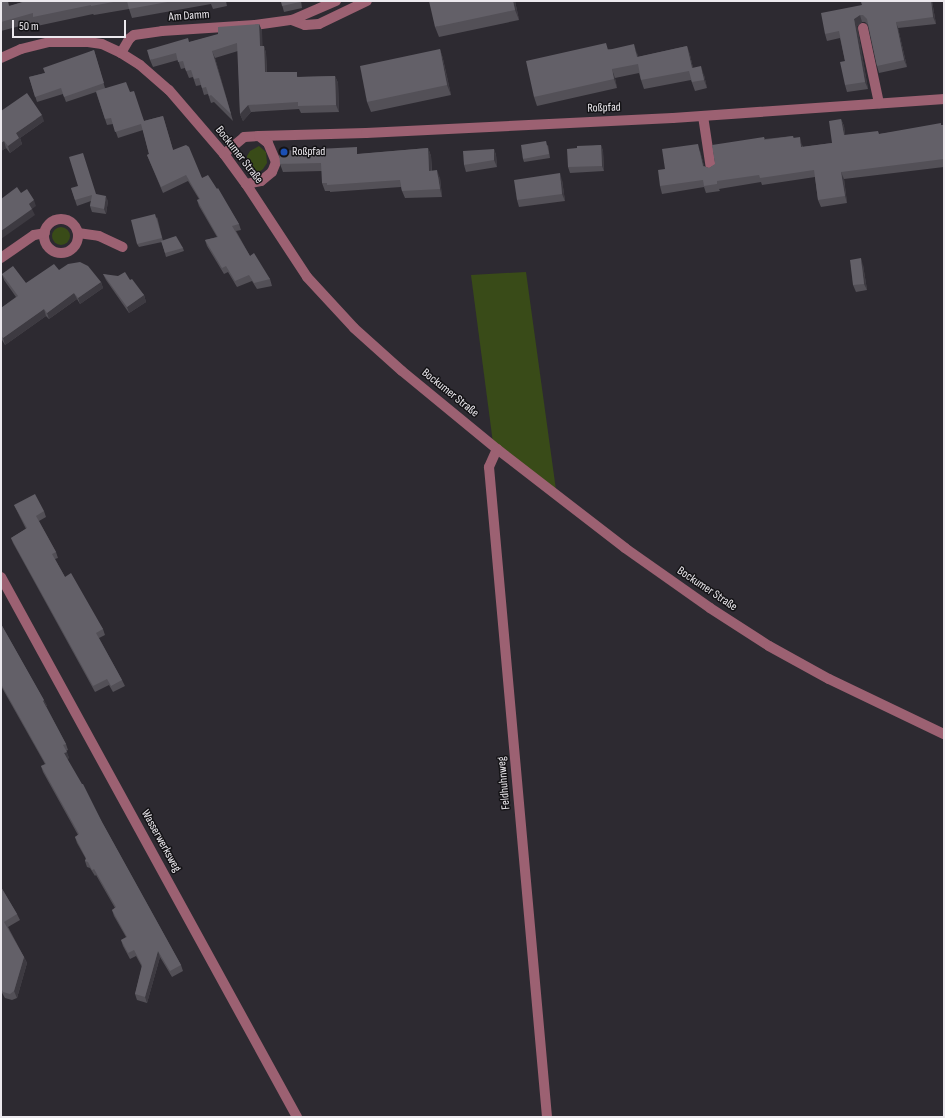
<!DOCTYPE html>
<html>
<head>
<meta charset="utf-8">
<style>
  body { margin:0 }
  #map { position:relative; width:945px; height:1118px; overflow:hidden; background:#2d2a31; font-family:"Sofia Sans Condensed",sans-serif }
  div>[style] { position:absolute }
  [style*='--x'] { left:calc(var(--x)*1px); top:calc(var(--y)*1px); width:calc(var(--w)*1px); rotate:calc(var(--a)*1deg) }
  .green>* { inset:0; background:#394b18 }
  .round { border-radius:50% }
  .minor>* { height:10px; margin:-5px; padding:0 5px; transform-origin:5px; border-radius:5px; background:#9c6172 }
  .minor>.ring { margin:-5px; padding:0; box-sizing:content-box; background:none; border:10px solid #9c6172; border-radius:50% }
  .wall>* { inset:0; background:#535057 }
  .shaded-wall>* { inset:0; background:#3d3a41 }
  .building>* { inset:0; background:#636068 }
  .dots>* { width:11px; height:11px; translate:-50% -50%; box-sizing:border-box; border:2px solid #141316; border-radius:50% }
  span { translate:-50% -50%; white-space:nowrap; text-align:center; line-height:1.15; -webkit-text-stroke:3px #141316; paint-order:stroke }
  .street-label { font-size:12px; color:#ece9ee }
  .poi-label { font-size:12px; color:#ece9ee }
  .left { translate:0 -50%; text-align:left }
  .frame { position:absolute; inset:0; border:2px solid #ece9ee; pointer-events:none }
  .scale { position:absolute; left:12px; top:20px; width:114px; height:18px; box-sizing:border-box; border:2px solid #ece9ee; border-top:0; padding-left:5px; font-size:12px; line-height:14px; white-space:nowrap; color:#ece9ee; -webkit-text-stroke:3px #141316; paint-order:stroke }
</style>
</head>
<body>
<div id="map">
  <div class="green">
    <div style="clip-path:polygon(259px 146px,266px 152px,267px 163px,263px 169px,258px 173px,253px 173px,247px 162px,247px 156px,250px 151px)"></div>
    <div class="round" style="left:52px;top:227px;width:18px;height:18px"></div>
    <div style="clip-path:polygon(526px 272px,556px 490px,493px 443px,471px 275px)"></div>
  </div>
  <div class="minor">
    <div style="--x:292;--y:20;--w:14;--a:21"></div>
    <div style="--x:305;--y:25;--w:14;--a:-4"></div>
    <div style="--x:319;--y:24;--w:53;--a:-25.6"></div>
    <div style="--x:863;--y:28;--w:77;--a:78"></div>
    <div style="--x:121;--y:53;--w:16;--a:-60"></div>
    <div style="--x:129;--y:39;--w:6;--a:-39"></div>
    <div style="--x:134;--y:35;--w:28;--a:-8"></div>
    <div style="--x:162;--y:31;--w:93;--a:-3.7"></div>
    <div style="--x:255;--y:25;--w:37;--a:-8"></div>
    <div style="--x:292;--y:20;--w:48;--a:-23.4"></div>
    <div style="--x:1;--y:58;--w:22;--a:-24"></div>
    <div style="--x:21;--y:49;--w:29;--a:-14"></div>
    <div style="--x:49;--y:42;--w:39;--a:0"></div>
    <div style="--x:88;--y:42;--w:14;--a:8"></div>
    <div style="--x:102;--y:44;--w:21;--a:25"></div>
    <div style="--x:121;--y:53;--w:22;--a:32"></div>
    <div style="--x:140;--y:65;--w:38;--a:41"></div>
    <div style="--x:169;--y:90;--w:84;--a:49.3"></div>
    <div style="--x:224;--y:154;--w:37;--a:54"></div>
    <div style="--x:246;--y:184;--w:111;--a:56.7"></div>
    <div style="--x:307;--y:277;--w:69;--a:47.3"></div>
    <div style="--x:354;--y:328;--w:64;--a:41.9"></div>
    <div style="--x:402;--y:371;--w:123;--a:39.4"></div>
    <div style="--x:497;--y:449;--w:162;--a:37.7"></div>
    <div style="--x:625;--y:548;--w:104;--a:35.2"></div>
    <div style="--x:710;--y:608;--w:70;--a:32.8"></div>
    <div style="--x:769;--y:646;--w:68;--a:28.8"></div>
    <div style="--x:829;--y:679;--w:127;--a:25.6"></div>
    <div style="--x:703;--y:116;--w:54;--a:81.4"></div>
    <div style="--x:224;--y:154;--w:26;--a:-40"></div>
    <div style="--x:244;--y:137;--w:15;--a:-4"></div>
    <div style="--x:259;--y:136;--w:107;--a:-1.6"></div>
    <div style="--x:366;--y:133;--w:307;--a:-2.8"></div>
    <div style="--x:673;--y:118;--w:272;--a:-4"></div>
    <div style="--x:246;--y:184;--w:15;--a:-11"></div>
    <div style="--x:261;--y:181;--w:14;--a:-39"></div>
    <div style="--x:272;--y:172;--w:11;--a:-68"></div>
    <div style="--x:276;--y:162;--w:21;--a:-113"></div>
    <div style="--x:268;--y:143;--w:11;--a:-142"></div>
    <div class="ring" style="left:44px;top:219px;width:24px;height:24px"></div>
    <div style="--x:78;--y:233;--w:21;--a:8"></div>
    <div style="--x:99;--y:236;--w:26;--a:25"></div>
    <div style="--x:1;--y:258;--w:40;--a:-34.9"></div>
    <div style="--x:34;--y:235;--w:11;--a:-10"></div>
    <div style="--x:497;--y:449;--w:20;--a:114"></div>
    <div style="--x:489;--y:467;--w:653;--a:84.9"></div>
    <div style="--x:1;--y:577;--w:616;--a:61.27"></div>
  </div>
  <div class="wall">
    <div style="clip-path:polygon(1px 1px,10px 6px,26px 1px,226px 1px,227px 6px,213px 9px,211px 4px,132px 18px,129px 9px,94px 15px,93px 14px,37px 26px,35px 22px,1px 31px)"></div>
    <div style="clip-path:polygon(281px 1px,301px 1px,302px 8px,284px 12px)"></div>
    <div style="clip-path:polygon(515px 1px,519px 20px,439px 37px,435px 27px)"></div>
    <div style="clip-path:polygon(861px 1px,932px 1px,936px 24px,898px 28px,907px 67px,879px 73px,877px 66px,868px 25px,865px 22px,862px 22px,857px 26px,868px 89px,847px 92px,845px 85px,845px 61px,840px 38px,827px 41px,825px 34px,862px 5px)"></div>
    <div style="clip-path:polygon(259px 24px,262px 31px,262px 46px,264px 46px,266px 53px,267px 72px,299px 77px,335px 76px,338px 83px,339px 112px,301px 113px,299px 109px,251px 112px,243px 121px,240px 114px,238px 51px,215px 58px,233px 121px,214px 102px,211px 103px,208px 94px,204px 95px,201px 85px,196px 86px,193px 77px,189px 78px,185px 68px,181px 69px,178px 60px,153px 67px,150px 60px,190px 42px)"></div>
    <div style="clip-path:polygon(687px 46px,690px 55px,693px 68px,704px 75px,707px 88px,695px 91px,691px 80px,644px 89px,641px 80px,639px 73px,615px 78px,617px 88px,537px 106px,534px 97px,608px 49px,637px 53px,638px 57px)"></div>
    <div style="clip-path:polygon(440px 49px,443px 59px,451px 95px,371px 112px,367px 102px)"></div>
    <div style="clip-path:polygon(94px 50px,105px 88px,130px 92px,144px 121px,163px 116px,173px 150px,202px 178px,217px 189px,239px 224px,241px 230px,236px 231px,250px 256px,270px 279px,272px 286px,257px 289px,252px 281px,237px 287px,228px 272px,224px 274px,207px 246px,205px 240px,217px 237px,199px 206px,197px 200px,199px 199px,188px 181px,163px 193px,147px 155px,149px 154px,143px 130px,118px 138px,113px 124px,107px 125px,96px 92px,66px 102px,63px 94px,37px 102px,29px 77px,45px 73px)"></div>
    <div style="clip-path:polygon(1px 111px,44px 121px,20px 138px,22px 144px,10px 153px,6px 148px,1px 151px)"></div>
    <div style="clip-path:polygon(841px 119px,844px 126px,845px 135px,879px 134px,944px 125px,944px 167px,844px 179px,847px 203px,821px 207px,818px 200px,815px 177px,762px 185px,761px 182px,719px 189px,720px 191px,706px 193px,704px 187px,662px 194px,660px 186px,665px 169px,700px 151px,704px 166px,709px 168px,764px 137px,765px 139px,793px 136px,794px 138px,802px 145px,803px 147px,832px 143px)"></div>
    <div style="clip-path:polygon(548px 145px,550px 158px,524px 162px,523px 159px)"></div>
    <div style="clip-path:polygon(601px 145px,603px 151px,604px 171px,570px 173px,568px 167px,577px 148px)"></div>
    <div style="clip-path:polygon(428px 148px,431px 156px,432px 171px,440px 178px,442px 197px,405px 198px,402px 191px,401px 187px,330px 192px,330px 191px,325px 191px,322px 183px,322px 171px,283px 172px,280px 164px,359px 154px)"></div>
    <div style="clip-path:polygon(494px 149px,496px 155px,497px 167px,466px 172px,464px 165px)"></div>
    <div style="clip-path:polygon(562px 180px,565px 201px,519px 207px,517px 200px)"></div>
    <div style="clip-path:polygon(71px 188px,96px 194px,108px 201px,106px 214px,92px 212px,90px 206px,91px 201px,77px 206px)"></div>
    <div style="clip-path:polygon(157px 217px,163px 241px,183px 248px,184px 251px,166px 257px,162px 242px,139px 247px,137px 244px)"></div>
    <div style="clip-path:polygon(863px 265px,867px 290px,856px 292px,853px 285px)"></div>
    <div style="clip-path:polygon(59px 270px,101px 282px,103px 288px,80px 304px,77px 299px,49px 319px,46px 316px,5px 345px,2px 340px,1px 341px,1px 308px,16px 297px,4px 280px,2px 274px,26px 283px)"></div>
    <div style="clip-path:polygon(103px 274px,130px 280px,144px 295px,146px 302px,129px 313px,106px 280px)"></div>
    <div style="clip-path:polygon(14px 505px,44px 511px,46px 517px,39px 521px,56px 552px,58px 558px,55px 559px,65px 577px,103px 629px,105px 635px,99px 638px,122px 680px,125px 686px,113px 692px,109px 685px,95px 692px,13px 543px,11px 538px,26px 529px)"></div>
    <div style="clip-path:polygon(1px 624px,47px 706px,46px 706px,66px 744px,68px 750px,66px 751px,69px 758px,67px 759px,181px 965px,183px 971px,172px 977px,160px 957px,147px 1003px,137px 1000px,135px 994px,142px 967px,136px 956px,130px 959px,123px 946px,121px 940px,126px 937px,114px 916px,112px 910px,115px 908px,96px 875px,95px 876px,90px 868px,87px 867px,85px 861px,86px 859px,77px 843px,75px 837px,78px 835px,43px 772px,41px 766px,45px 764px,1px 686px)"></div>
    <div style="clip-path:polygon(1px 887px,17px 914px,20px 920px,8px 927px,24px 957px,27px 963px,17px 998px,12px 1000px,5px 998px,1px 991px)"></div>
  </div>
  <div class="shaded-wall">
    <div style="clip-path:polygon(513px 1px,515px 1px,519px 20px,515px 10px)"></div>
    <div style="clip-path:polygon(931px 1px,932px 1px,936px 24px,933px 17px)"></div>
    <div style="clip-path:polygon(860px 15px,862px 22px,857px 26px,868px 89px,865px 82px,854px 19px)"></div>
    <div style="clip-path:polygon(896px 22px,898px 28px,907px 67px,904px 60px)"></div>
    <div style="clip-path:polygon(259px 24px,262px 31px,263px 53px,260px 46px)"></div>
    <div style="clip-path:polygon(634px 44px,637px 53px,640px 66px,637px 57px)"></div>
    <div style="clip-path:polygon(264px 46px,266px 53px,267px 79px,265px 72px)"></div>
    <div style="clip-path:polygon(687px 46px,690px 55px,695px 77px,692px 68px)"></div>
    <div style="clip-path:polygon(440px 49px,443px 59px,451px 95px,447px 85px)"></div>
    <div style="clip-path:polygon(212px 51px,215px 58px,233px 121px,231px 114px)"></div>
    <div style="clip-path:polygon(701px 66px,704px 75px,707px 88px,704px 80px)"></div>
    <div style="clip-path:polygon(612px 69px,615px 78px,617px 88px,614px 79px)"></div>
    <div style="clip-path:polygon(335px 76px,338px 83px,339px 112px,336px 105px)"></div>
    <div style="clip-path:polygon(248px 105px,251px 112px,243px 121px,240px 114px)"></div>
    <div style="clip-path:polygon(42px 115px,44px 121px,20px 138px,22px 144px,10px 153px,8px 146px,16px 133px)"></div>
    <div style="clip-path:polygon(841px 119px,844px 126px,846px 143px,844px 135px)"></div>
    <div style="clip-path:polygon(800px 137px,802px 145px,804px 154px,801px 147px)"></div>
    <div style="clip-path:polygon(4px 141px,6px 148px,1px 151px,1px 143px)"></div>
    <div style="clip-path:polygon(698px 144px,700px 151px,706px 173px,703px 166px)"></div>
    <div style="clip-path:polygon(601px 145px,603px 151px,604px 171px,602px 166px)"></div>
    <div style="clip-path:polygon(428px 148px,431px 156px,432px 178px,429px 171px)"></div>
    <div style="clip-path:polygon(494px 149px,496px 155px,497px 167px,494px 160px)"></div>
    <div style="clip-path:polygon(437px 170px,440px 178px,442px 197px,440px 189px)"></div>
    <div style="clip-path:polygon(841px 172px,844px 179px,847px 203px,845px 196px)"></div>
    <div style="clip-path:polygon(560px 173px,562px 180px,565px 201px,562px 194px)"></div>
    <div style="clip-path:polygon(106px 196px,108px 201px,106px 214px,104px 209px)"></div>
    <div style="clip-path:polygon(34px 200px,36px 206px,32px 209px,35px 215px,1px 239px,1px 231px,29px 204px)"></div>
    <div style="clip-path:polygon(861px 258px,863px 265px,867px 290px,864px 284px)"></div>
    <div style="clip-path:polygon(101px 282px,103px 288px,80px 304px,78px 298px)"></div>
    <div style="clip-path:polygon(74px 293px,77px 299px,49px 319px,47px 313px)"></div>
    <div style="clip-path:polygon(144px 295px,146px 302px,129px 313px,127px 307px)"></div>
    <div style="clip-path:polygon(44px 309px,46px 316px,5px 345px,3px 338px)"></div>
    <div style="clip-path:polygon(44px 700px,47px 706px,45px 707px,43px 701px)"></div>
    <div style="clip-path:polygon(67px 752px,69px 758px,67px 759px,64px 753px)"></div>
    <div style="clip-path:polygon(158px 951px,160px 957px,147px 1003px,145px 997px)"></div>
    <div style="clip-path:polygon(24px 957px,27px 963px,17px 998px,14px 991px)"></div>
  </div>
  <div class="building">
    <div style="clip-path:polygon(1px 1px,8px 1px,9px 6px,26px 1px,119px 1px,91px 6px,91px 5px,33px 17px,33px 13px,1px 22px)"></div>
    <div style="clip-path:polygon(127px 1px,173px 1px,129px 9px)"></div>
    <div style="clip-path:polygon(281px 1px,300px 1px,300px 2px,282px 6px)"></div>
    <div style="clip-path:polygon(429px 1px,513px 1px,515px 10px,435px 27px)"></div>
    <div style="clip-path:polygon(861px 1px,931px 1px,933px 17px,896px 22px,904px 60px,877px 66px,867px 19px,863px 15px,860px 15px,854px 19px,865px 82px,845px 85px,840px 62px,845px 61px,839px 31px,825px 34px,821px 13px,862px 5px)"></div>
    <div style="clip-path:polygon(259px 24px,260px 46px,264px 46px,265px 72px,297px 72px,297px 77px,335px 76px,336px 105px,298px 106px,298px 102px,248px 105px,240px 114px,237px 43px,212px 51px,231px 114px,211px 95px,209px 96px,206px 87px,202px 88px,199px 78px,194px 79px,191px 70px,186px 71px,183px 61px,178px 62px,176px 53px,150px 60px,147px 50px,188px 38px,189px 42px,218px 34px,218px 27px)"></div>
    <div style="clip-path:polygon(606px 43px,608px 50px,634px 44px,637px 57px,687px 46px,692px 68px,701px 66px,704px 80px,692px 82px,689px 71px,641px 80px,638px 64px,612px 69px,614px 79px,534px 97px,526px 61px)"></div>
    <div style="clip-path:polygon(440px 49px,447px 85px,367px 102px,360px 66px)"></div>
    <div style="clip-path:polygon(94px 50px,104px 83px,64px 97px,61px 88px,35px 97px,29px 77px,45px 73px,43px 68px)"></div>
    <div style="clip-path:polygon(126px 82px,130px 92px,134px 91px,144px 121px,163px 116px,173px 150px,186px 145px,189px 147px,202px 178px,208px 175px,217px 189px,218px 188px,239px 224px,232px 226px,250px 256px,254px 253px,270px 279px,254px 283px,249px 275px,235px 281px,226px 266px,222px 268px,205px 240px,218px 237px,197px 200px,200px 199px,186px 175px,161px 187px,147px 155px,149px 154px,141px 124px,115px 132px,111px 118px,105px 119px,96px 91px)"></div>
    <div style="clip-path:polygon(27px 93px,42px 115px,16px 133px,19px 138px,8px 146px,4px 141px,1px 143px,1px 115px,2px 114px,1px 111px)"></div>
    <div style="clip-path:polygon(841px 119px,844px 135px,878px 131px,879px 134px,941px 123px,941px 125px,944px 125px,944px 159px,841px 172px,845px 196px,818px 200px,814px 170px,760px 178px,759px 175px,717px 181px,717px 184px,704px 186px,703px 180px,660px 186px,658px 170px,665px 169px,662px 149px,698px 144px,703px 166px,709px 168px,715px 164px,712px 145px,764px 137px,764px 140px,793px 136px,793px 138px,800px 137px,801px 147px,832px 143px,829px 121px)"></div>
    <div style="clip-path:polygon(546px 141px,549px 154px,523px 159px,521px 145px)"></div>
    <div style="clip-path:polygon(601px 145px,602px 166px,568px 167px,567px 149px,577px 148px,577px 146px)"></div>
    <div style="clip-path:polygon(357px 147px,357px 154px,428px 148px,429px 171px,437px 170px,440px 189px,402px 191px,400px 180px,327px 185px,327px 183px,322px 183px,321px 163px,280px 164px,279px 151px)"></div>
    <div style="clip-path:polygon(494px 149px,494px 160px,464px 165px,463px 151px)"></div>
    <div style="clip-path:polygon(83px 153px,96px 194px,106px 196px,104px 209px,90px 206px,92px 195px,75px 200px,71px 188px,78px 186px,69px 157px)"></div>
    <div style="clip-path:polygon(560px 173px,562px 194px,517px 200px,514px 180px)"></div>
    <div style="clip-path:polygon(17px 187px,21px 193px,27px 189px,34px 200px,29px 204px,32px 209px,1px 231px,1px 199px)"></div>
    <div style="clip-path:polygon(155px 214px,162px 238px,137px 244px,131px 220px)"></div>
    <div style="clip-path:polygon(176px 236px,183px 248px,165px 253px,161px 241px)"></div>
    <div style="clip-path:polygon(861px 258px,864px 284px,853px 285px,850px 260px)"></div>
    <div style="clip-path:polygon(80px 262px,88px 266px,101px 282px,78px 298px,74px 293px,47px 313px,44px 309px,3px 338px,1px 335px,1px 308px,18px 296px,2px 274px,13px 266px,26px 283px,54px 264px,59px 270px,68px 264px)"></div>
    <div style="clip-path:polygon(125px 272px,130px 280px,132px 279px,144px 295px,127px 307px,103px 274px,118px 276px)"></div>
    <div style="clip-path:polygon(35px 494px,44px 511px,36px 516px,56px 552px,52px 554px,65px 577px,71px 573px,103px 629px,96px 633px,122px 680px,111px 686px,107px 679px,93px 686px,11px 538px,27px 528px,14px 505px)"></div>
    <div style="clip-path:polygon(1px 624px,44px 700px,43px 701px,66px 744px,63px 745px,67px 752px,64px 753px,82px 784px,83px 784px,102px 822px,181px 965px,170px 971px,158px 951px,145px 997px,135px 994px,142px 965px,134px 950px,128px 953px,121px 940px,127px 937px,112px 910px,116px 907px,94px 869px,92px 870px,88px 862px,85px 861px,86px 858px,75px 837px,79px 834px,41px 766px,46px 764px,1px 684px)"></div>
    <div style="clip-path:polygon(1px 887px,17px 914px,4px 922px,24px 957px,14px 991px,10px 994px,3px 992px,1px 988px)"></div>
  </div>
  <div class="dots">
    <div style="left:284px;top:152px;background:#1a4fb4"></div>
  </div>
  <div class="street-label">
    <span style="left:189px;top:16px;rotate:-4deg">Am Damm</span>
    <span style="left:604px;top:108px;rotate:-2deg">Roßpfad</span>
    <span style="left:239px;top:155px;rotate:52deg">Bockumer Straße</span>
    <span style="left:450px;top:393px;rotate:39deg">Bockumer Straße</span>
    <span style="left:707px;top:589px;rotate:34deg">Bockumer Straße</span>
    <span style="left:504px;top:783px;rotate:-95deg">Feldhuhnweg</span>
    <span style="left:161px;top:841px;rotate:61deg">Wasserwerksweg</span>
  </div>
  <div class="poi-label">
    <span class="left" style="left:292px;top:152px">Roßpfad</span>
  </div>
  <div class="frame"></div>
  <div class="scale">50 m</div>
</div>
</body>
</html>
